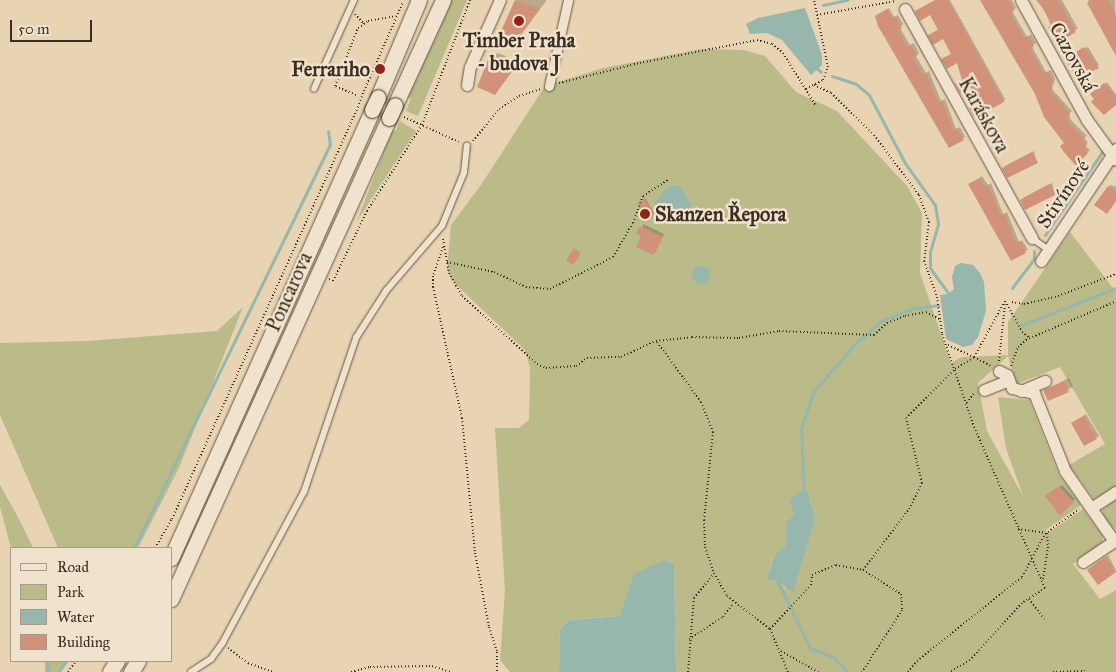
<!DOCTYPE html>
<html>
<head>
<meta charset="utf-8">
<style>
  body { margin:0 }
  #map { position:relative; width:1116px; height:672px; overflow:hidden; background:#e8d3b2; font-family:"IM FELL Great Primer",serif }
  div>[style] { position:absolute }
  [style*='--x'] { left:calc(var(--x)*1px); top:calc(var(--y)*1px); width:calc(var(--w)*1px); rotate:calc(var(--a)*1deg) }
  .green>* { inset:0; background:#bbbb89 }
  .water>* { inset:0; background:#97b7ad }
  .round { border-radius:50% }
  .shadow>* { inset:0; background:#0003 }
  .stream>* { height:3px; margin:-1.5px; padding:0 1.5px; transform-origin:1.5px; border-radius:1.5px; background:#97b7ad }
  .building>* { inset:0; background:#d29179 }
  .path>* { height:2px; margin-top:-1px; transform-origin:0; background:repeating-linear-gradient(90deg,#392e20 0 1px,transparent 0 3.5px) }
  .roads { filter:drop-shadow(0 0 1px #655744) drop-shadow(0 0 1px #655744) }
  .service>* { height:5.5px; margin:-2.75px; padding:0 2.75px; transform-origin:2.75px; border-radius:2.75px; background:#f0e2cd }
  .pedestrian>* { height:9px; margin:-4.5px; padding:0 4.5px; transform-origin:4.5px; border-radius:4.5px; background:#f0e2cd }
  .minor>* { height:11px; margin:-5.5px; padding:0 5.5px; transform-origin:5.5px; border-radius:5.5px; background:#f0e2cd }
  .secondary>* { height:15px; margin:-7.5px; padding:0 7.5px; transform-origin:7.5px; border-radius:7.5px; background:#f0e2cd }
  .path-bridge>* { height:2px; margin-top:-1px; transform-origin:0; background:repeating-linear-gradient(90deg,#392e20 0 1px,transparent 0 3.5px) }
  .bridges { filter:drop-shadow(0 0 1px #392e20) drop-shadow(0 0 1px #392e20) }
  .secondary-bridge>* { height:15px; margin:-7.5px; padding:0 7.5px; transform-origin:7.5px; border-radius:7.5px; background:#f0e2cd }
  .dots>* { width:14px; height:14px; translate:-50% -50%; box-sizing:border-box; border:2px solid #f0e2cd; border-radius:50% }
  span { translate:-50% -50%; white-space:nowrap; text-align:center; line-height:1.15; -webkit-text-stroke:5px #f0e2cd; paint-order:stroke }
  .poi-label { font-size:20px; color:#392e20; font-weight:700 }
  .right { translate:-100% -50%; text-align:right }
  .left { translate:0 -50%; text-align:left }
  .street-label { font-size:20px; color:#392e20 }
  .legend { position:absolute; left:10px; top:547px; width:162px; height:115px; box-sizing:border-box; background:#f0e2cd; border:1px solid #a79a88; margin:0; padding:6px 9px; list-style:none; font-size:15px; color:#392e20 }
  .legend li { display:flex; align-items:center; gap:10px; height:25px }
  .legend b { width:25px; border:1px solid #a79a88 }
  .scale { position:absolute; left:10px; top:20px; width:82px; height:22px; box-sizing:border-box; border:2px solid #392e20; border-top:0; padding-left:6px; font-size:15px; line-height:18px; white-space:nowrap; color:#392e20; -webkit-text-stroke:4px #f0e2cd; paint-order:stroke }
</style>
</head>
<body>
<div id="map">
  <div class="green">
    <div style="clip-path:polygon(450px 0,467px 0,418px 116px,406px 111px,411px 99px,407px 97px)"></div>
    <div style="clip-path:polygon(evenodd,701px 49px,743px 50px,765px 56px,796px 92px,837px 111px,907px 186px,922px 213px,920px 273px,951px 363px,962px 357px,1008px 355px,1008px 322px,1070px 232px,1116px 292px,1116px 486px,1094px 499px,1069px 465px,1105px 444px,1060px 367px,1016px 384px,1008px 356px,978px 383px,987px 431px,1023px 496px,1006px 448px,998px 397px,1029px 400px,1059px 475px,1081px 505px,1046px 530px,1048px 533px,1083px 509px,1103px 536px,1102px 543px,1073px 564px,1100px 599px,1116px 590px,1116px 672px,676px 672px,674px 565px,633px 574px,620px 616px,569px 620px,560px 630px,559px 672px,510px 672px,500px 660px,505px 591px,495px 428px,519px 428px,529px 420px,530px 368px,525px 350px,451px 280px,447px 269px,451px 225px,481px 185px,545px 86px,603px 68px,701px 49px,800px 490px,808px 492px,815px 519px,785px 588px,775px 580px,766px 579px,775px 555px,786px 545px,786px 522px,794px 514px,800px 490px)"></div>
    <div style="clip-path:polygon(400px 121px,416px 131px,357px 221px,392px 130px,396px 131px)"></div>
    <div style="clip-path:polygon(243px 307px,179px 468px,138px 548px,58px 548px,0 415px,0 343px,87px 341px,217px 331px)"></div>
    <div style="clip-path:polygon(0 485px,20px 521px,33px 548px,11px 548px,0 507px)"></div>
    <div style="clip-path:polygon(1116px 499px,1116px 530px,1105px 520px,1102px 510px)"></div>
    <div style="clip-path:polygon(45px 661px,69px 661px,61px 672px,45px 672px)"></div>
  </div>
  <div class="water">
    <div style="clip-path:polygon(805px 8px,822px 55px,822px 65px,811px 75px,782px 40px,767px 33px,750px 34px,746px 24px,758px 18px)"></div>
    <div style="clip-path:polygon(676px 185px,680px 186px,691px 205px,687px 220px,678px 224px,661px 216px,654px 204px,667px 188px)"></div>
    <div style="clip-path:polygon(961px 263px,973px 265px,980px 273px,984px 282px,986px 311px,978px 337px,972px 345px,963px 347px,946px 339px,940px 295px,948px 294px,954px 289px,952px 277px,955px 266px)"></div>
    <div class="round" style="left:692px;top:266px;width:18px;height:18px"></div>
    <div style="clip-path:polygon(800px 490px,808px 492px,815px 519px,793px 592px,775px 580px,766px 580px,775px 555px,786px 545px,786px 522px,794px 514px,790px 501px)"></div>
    <div style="clip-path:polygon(665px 560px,674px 565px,676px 672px,559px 672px,560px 630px,569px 620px,620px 616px,633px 574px)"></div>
  </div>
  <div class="shadow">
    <div style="clip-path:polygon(517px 0,547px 0,511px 45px,499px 40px)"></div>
    <div style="clip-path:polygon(935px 0,950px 0,1005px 99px,1004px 101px,979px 102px,971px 86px,956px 84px,963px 79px,957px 61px,944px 37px,932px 33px,939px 29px)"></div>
    <div style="clip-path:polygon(982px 0,1012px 0,1016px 8px,1012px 11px,1023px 30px,1027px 37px,1031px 34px,1036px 43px,1032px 46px,1035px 52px,1046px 72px,1051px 70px,1055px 79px,1052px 89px,1072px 111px,1069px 114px,1071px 120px,1087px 136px,1084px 138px,1088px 142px,1085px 146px,1090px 150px,1076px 164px)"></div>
    <div style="clip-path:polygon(1036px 0,1062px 0,1078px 29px,1054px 36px,1046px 12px)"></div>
    <div style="clip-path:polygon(1088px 0,1115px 0,1116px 53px)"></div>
    <div style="clip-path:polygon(889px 8px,894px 17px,898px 15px,903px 24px,900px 28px,910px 45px,914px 43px,919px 53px,916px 56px,926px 73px,929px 71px,941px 101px,945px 99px,956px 129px,960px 127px,965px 137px,949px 147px,877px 16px)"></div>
    <div style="clip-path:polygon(1088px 47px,1099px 65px,1081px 76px,1072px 68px,1070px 56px)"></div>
    <div style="clip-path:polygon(498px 53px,519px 62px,495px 94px,489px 61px)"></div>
    <div style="clip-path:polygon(1107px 82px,1116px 95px,1116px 103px,1096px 99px,1092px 94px)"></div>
    <div style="clip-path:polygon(1034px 151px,1037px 162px,1005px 166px)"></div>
    <div style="clip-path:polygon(982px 176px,988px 185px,991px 183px,1003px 214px,1007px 212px,1019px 242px,1022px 240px,1028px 250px,1011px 259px,970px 184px)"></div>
    <div style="clip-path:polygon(1052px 183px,1055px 194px,1025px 208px,1023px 198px)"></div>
    <div style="clip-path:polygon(1111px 185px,1116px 187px,1116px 200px,1108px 187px)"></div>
    <div style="clip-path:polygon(645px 198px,655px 214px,648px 218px,639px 204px)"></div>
    <div style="clip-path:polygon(643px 224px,664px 234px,654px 254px,642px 235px)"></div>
    <div style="clip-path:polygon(1069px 378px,1073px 387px,1048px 399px,1045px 390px)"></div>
    <div style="clip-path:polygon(1086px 414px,1099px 436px,1096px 438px,1072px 423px)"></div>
    <div style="clip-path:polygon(1062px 485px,1075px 499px,1060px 514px,1049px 494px)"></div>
    <div style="clip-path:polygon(1108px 555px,1116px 570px,1099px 583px,1091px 567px)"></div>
  </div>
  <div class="stream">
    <div style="--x:823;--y:5;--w:25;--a:-12"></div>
    <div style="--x:816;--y:68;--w:6;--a:39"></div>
    <div style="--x:832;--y:76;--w:25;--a:18"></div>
    <div style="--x:856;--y:84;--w:17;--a:40"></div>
    <div style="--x:869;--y:95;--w:77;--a:62.1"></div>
    <div style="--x:905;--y:163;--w:52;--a:54.5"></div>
    <div style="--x:935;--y:205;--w:19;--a:81"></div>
    <div style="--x:938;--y:224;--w:29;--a:106"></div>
    <div style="--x:930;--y:252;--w:16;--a:90"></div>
    <div style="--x:930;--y:268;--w:36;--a:54"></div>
    <div style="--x:1045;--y:235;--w:101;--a:-55.5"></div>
    <div style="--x:1012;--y:288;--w:36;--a:-53"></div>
    <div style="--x:1034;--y:259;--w:8;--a:-90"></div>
    <div style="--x:1022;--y:325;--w:101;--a:-21.5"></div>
    <div style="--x:804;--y:494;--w:66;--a:-92.6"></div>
    <div style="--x:801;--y:428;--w:39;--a:-71"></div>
    <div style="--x:814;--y:391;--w:62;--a:-48.9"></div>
    <div style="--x:855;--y:344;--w:37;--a:-41"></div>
    <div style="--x:883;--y:320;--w:34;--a:-21"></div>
    <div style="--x:915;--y:308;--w:23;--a:-7"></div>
    <div style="--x:134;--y:548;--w:448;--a:-64.1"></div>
    <div style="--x:330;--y:145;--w:14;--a:-98"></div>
    <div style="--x:776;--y:578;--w:78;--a:64.1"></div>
    <div style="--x:810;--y:648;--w:26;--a:21"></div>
    <div style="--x:834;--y:657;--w:20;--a:49"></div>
    <div style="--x:46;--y:661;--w:11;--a:75"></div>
    <div style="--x:58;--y:672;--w:14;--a:-54"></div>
  </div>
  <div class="building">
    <div style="clip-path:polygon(515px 0,540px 9px,512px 47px,497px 40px)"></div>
    <div style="clip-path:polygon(935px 0,948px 0,1004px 102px,984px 113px,974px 117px,969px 108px,978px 103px,970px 87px,960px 93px,955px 84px,962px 80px,957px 63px,947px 69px,941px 59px,951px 54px,943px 39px,933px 45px,928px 35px,938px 30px,930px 15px,920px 21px,915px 11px)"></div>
    <div style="clip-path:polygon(980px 0,1009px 0,1014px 11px,1010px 13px,1021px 33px,1024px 38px,1028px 36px,1034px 46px,1030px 49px,1033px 54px,1044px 74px,1048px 72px,1054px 82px,1050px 84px,1053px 90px,1050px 91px,1070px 114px,1067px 117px,1069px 123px,1085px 139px,1083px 141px,1087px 145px,1084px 149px,1088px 153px,1076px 166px,1063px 151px,1060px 146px,1064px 143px,1044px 117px,1035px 94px)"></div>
    <div style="clip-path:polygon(1038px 0,1058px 0,1076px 32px,1061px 41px,1058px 36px,1054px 38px,1048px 27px,1052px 25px)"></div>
    <div style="clip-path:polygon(1091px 0,1108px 0,1116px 14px,1116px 56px,1087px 3px)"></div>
    <div style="clip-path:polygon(887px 9px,892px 18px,895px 16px,902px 28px,898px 30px,907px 47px,911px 45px,917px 56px,913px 58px,923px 75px,926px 73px,938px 103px,942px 101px,954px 131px,957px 128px,964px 140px,949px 148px,878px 26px,875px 16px)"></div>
    <div style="clip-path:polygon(1084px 47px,1099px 68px,1081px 77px,1078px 72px,1074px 74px,1068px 64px,1072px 61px,1069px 56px)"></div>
    <div style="clip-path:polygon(488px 60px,512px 71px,495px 95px,477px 87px)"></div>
    <div style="clip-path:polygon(1104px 83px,1116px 97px,1116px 105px,1104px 115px,1091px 102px,1094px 99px,1090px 94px)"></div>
    <div style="clip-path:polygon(1032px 152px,1038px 163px,1007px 178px,1002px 168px)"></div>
    <div style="clip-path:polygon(980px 178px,985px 187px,988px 185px,1001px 216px,1004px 214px,1016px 243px,1020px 241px,1026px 253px,1011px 261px,968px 184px)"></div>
    <div style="clip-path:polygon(1049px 184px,1055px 195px,1025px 210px,1020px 200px)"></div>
    <div style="clip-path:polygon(1108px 186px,1116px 192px,1116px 201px,1107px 214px,1094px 205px)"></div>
    <div style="clip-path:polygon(644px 198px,655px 215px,648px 220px,637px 204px)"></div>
    <div style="clip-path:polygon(640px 226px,663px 237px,654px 255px,636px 247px,641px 236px,636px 234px)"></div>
    <div style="clip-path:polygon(574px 248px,581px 253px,573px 265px,566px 260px)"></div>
    <div style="clip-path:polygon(1065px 381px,1069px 392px,1048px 401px,1043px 390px)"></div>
    <div style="clip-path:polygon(1084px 416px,1097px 439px,1084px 446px,1071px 423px)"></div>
    <div style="clip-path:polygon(1059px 486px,1074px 502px,1060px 516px,1045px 496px)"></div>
    <div style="clip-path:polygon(1105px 557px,1116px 572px,1098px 585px,1087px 570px)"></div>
  </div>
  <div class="path">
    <div style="--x:355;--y:14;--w:12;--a:48"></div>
    <div style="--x:817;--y:15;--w:80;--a:-10"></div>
    <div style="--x:559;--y:83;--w:83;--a:-13.9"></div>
    <div style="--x:640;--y:63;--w:119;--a:-11.1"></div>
    <div style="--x:757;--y:40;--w:16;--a:15"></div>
    <div style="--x:772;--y:44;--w:14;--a:39"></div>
    <div style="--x:783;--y:53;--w:62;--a:58.1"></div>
    <div style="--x:814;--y:85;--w:19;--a:25"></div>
    <div style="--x:831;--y:93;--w:60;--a:44.3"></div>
    <div style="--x:874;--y:135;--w:75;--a:53.1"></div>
    <div style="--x:919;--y:195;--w:29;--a:70"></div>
    <div style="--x:929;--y:222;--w:39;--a:97"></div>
    <div style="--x:924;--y:261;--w:38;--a:70"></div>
    <div style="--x:937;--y:297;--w:37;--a:82"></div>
    <div style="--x:942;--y:334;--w:98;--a:71"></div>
    <div style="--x:974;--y:427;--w:176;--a:66.2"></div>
    <div style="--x:1045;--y:588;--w:27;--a:147"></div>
    <div style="--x:1022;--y:603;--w:77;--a:132.4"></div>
    <div style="--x:970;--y:660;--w:24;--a:150"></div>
    <div style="--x:806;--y:89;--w:19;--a:-28"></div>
    <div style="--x:823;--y:80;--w:14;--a:-69"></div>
    <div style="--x:828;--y:67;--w:68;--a:-101.8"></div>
    <div style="--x:364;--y:91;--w:97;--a:-66.3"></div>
    <div style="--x:356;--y:95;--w:23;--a:-157"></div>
    <div style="--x:335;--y:86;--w:62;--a:-68.4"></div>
    <div style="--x:358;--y:28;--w:12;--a:-35"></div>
    <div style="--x:368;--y:21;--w:28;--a:-10"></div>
    <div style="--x:404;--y:117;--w:60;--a:24.4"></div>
    <div style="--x:473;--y:141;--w:41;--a:-50.9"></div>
    <div style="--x:499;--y:109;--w:24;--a:-33"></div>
    <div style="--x:519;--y:96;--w:22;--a:-18"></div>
    <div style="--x:443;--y:239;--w:35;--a:80"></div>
    <div style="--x:449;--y:273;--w:26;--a:61"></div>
    <div style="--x:462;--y:296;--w:101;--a:42.2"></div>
    <div style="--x:537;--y:364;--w:10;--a:24"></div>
    <div style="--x:546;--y:368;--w:30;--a:-4"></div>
    <div style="--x:576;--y:366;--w:14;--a:-36"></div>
    <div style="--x:587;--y:358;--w:34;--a:-2"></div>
    <div style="--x:621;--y:357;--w:38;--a:-25"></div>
    <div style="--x:656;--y:341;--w:36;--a:-6"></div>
    <div style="--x:692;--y:337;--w:47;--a:1.2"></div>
    <div style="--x:739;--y:338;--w:41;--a:-9.9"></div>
    <div style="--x:779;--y:331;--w:95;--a:2.4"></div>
    <div style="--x:874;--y:335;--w:18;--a:-43"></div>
    <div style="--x:887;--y:323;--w:19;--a:-21"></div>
    <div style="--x:905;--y:316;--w:21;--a:-11"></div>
    <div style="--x:926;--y:312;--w:17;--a:28"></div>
    <div style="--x:443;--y:247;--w:31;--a:109"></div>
    <div style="--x:433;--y:276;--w:11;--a:90"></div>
    <div style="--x:433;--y:287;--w:134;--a:77.5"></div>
    <div style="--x:462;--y:418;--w:136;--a:84.5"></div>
    <div style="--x:475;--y:553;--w:75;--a:79.3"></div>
    <div style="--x:489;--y:627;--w:26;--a:72"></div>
    <div style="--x:497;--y:652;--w:20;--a:90"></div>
    <div style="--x:447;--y:262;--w:48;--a:12"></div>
    <div style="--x:494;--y:272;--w:35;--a:25"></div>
    <div style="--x:526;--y:287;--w:24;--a:5"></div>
    <div style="--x:550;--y:289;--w:71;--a:-26.9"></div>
    <div style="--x:613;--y:257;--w:39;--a:-60"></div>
    <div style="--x:633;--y:223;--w:29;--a:-70"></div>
    <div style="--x:643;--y:196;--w:30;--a:-33"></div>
    <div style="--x:329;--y:279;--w:4;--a:27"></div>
    <div style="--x:333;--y:281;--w:78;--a:-64.1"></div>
    <div style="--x:367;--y:211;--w:102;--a:-57.4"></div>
    <div style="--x:422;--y:125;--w:134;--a:-69"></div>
    <div style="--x:1005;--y:301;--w:35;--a:61"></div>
    <div style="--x:1022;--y:332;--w:10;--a:37"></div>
    <div style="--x:1012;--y:302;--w:12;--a:9"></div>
    <div style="--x:1024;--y:304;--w:35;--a:-13"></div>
    <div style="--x:1058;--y:296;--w:62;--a:-20.8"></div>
    <div style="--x:657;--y:342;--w:74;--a:53.7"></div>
    <div style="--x:701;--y:402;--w:32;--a:68"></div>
    <div style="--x:713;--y:432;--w:88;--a:95.8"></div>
    <div style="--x:704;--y:520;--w:27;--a:88"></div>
    <div style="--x:705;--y:547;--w:28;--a:71"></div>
    <div style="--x:714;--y:573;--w:26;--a:61"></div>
    <div style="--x:727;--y:596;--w:54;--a:37.5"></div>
    <div style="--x:770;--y:629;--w:47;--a:67.3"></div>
    <div style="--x:948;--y:345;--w:29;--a:25"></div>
    <div style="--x:974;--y:357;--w:64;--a:-61"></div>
    <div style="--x:999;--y:361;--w:57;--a:-84"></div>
    <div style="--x:1011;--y:366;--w:20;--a:-70"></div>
    <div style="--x:1018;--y:347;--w:11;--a:-41"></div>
    <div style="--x:1026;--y:340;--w:98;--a:-23.4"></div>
    <div style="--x:967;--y:403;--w:12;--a:-55"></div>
    <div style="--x:1018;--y:529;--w:27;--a:8"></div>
    <div style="--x:155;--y:548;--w:34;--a:-60"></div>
    <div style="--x:172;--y:519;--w:455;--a:-65.7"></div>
    <div style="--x:863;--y:570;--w:76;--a:-53"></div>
    <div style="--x:909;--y:509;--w:29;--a:-63"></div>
    <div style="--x:922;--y:483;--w:67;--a:-103.8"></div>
    <div style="--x:906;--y:418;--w:69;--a:-45"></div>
    <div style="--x:955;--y:369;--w:22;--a:-32"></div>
    <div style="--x:974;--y:357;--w:19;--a:28"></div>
    <div style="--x:1043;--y:579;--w:31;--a:-81"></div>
    <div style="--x:1048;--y:548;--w:16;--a:-94"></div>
    <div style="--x:1029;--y:599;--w:25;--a:53"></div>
    <div style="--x:770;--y:629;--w:60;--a:-47"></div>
    <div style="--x:811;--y:585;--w:10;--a:-84"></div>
    <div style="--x:812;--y:575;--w:26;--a:-23"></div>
    <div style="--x:836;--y:565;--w:27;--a:10"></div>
    <div style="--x:863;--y:570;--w:45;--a:32.3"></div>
    <div style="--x:901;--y:594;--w:16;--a:86"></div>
    <div style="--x:902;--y:610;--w:74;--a:122.8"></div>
    <div style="--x:689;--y:639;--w:40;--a:-32.9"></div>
    <div style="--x:723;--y:617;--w:17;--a:-54"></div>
    <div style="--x:228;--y:648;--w:25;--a:37"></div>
    <div style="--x:248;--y:663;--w:27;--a:20"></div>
    <div style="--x:781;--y:651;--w:43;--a:29.6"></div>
    <div style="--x:68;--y:672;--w:14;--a:-54"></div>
    <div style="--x:351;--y:672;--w:20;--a:-15"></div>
    <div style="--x:370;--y:667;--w:62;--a:-0.9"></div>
    <div style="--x:432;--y:666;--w:20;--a:18"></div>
    <div style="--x:688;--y:672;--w:74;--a:-85.4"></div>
    <div style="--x:694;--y:598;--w:32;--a:-51"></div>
    <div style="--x:908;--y:672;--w:14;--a:-51"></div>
    <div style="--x:917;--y:661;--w:134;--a:-38.7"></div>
    <div style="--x:1022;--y:577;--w:49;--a:-61.9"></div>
    <div style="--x:1045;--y:534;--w:42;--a:-36.3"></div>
    <div style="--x:1053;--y:672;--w:32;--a:-2"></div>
  </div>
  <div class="roads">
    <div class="service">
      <div style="--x:314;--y:89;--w:98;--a:-65.8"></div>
      <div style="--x:1032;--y:238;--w:19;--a:35"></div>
      <div style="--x:191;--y:672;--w:24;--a:-33"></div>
      <div style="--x:211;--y:659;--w:19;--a:-54"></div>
      <div style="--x:222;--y:644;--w:173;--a:-61.7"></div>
      <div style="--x:304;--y:492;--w:163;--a:-71.3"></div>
      <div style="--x:356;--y:338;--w:56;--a:-57.4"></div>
      <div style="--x:386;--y:291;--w:86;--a:-49.3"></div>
      <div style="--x:442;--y:226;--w:57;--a:-67.5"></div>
      <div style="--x:464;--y:173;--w:27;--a:-84"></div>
    </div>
    <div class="pedestrian">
      <div style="--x:549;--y:86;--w:88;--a:-77.5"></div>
    </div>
    <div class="minor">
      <div style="--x:1021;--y:0;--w:137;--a:61.2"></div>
      <div style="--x:1087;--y:120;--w:49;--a:54.1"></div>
      <div style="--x:905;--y:9;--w:262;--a:61"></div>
      <div style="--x:467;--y:85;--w:18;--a:-81"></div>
      <div style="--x:470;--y:67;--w:73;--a:-65.9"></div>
      <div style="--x:1041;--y:261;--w:135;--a:-56.2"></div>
      <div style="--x:999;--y:371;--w:9;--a:27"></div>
      <div style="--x:1007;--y:375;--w:14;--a:69"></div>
      <div style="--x:1012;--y:388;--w:23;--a:13"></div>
      <div style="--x:1034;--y:393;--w:84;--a:68.3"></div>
      <div style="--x:1065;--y:471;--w:85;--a:55"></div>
      <div style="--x:984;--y:390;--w:27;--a:-22"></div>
      <div style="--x:1021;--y:391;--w:26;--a:-23"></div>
      <div style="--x:1091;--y:508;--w:30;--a:-33"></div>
      <div style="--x:1083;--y:562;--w:40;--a:-34"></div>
    </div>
    <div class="secondary">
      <div style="--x:378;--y:97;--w:105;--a:-67.1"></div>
      <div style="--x:395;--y:105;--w:115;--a:-65.4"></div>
      <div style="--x:171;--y:558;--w:491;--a:-65.8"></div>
      <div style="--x:171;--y:599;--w:528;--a:-65.62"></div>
      <div style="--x:110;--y:672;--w:13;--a:-58"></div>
      <div style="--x:131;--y:672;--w:13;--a:-58"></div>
    </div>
  </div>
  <div class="path-bridge">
    <div style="--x:359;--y:104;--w:14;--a:-69"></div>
  </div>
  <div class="bridges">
    <div class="secondary-bridge">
      <div style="--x:372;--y:110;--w:14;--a:-65"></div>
      <div style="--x:389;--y:118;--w:14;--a:-65"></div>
    </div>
  </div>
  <div class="dots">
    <div style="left:519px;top:21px;background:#8f2418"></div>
    <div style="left:380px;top:69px;background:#8f2418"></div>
    <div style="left:645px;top:214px;background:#8f2418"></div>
  </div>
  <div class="poi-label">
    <span style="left:519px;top:52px">Timber Praha<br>- budova J</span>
    <span class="right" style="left:370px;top:69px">Ferrariho</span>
    <span class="left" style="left:655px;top:214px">Skanzen Řepora</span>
  </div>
  <div class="street-label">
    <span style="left:1073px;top:57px;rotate:61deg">Cazovská</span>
    <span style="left:984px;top:115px;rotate:61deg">Karáskova</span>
    <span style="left:1063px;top:194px;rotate:-56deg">Stivínové</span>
    <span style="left:289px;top:292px;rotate:-66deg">Poncarova</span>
  </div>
  <ul class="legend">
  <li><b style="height:6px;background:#f0e2cd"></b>Road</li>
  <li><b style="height:14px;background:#bbbb89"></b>Park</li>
  <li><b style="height:14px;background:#97b7ad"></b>Water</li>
  <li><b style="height:14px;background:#d29179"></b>Building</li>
  </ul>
  <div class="scale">50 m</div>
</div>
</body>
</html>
